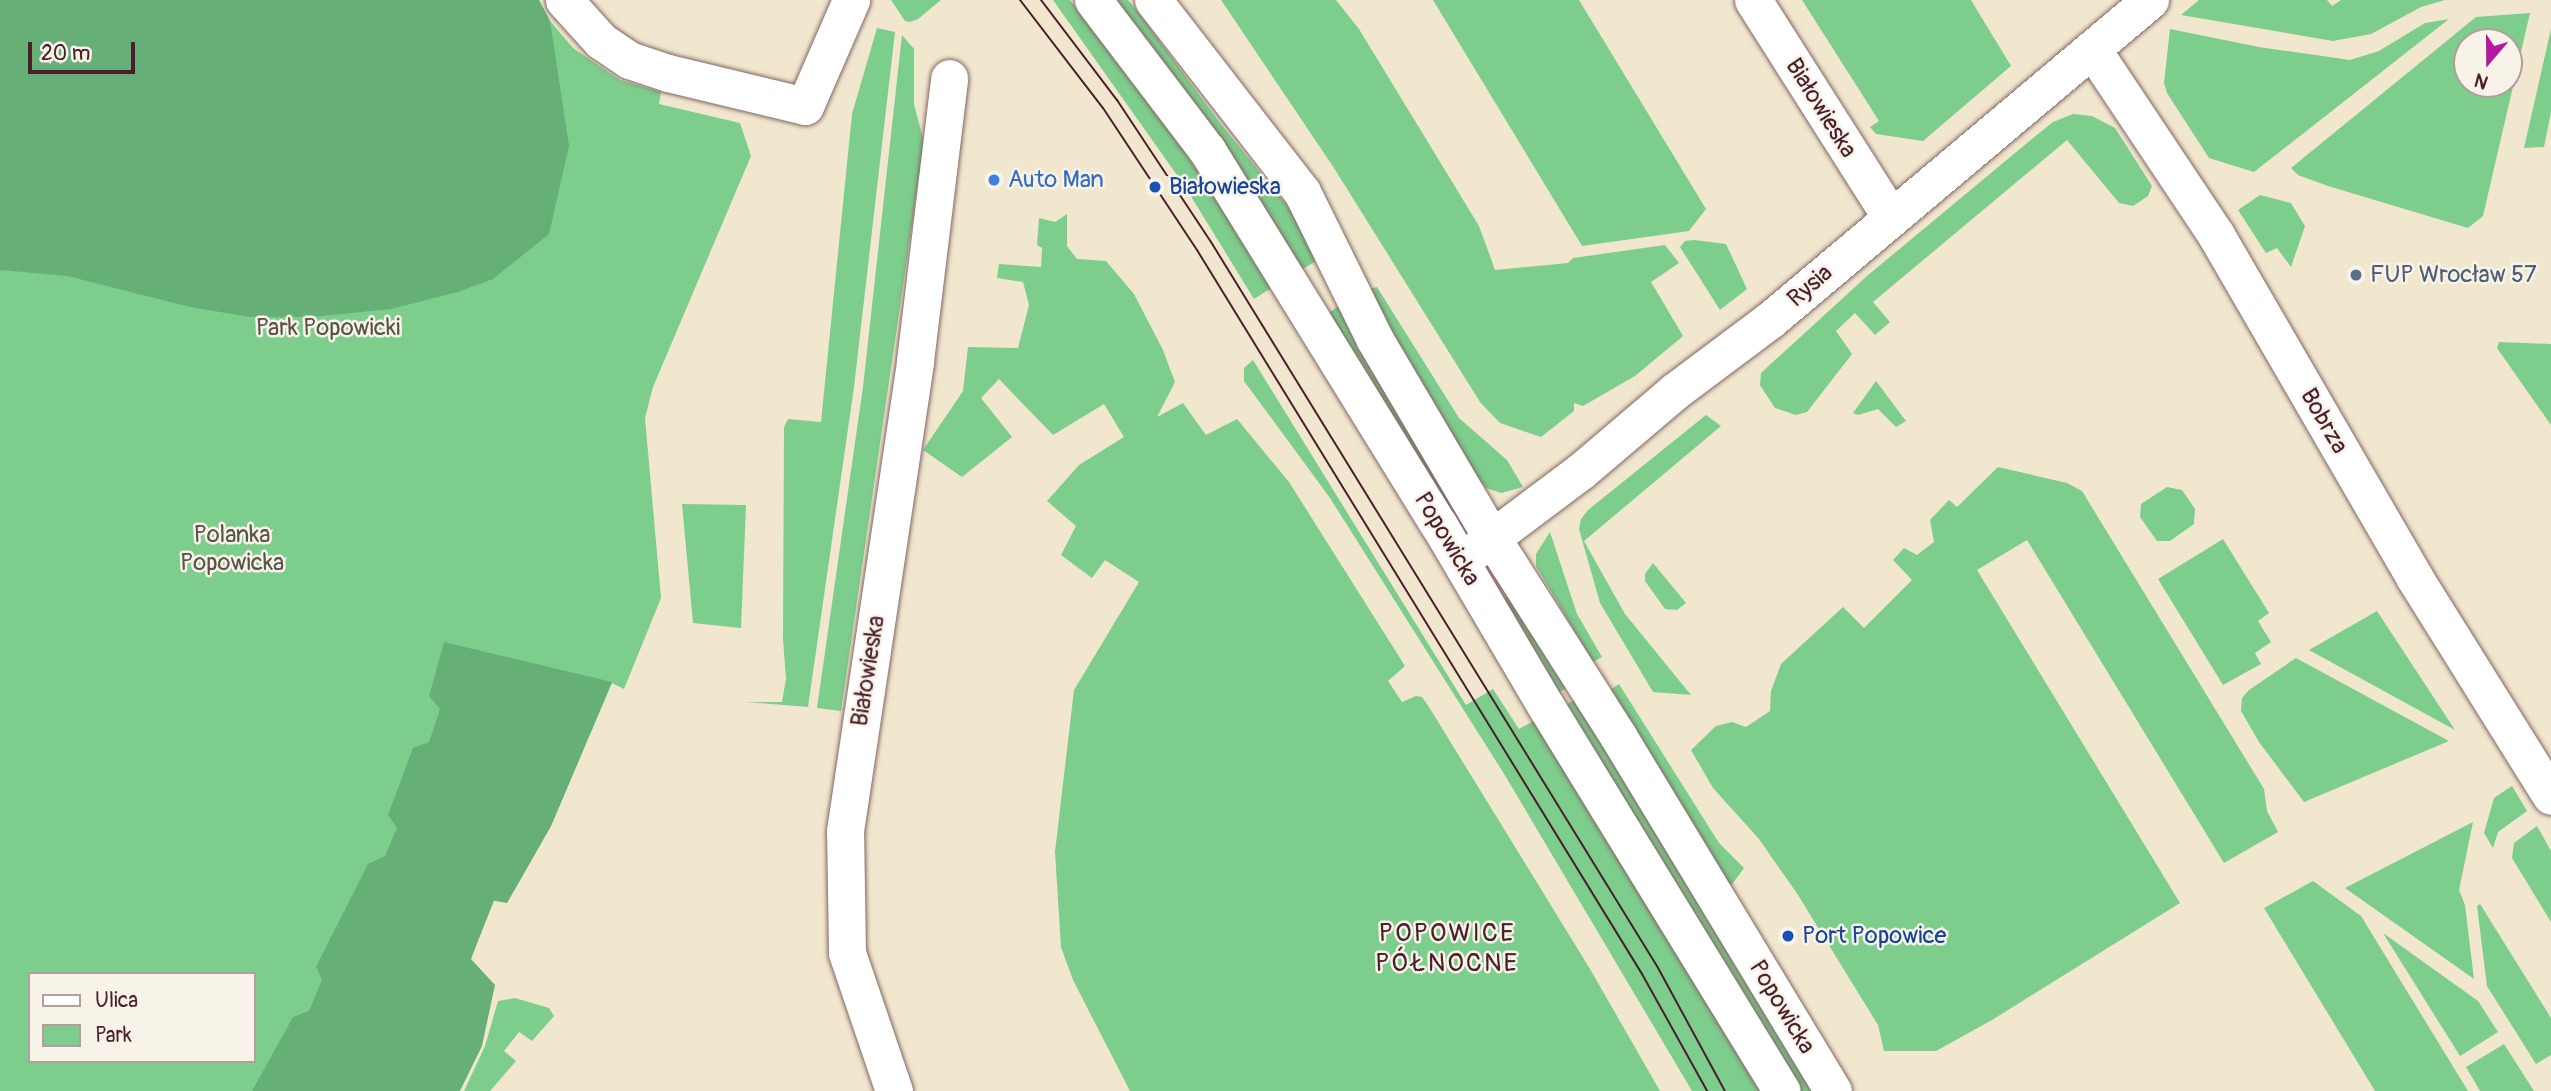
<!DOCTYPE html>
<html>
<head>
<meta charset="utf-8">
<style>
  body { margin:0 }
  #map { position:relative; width:2551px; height:1091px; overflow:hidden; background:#f1e7ce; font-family:Pangolin,sans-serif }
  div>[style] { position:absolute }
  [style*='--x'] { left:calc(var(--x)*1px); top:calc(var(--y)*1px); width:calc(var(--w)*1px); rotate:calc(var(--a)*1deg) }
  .green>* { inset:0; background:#7dcd8d }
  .forest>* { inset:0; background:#66b078 }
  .roads { filter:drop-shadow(0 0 2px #846564) drop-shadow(0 0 2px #846564) }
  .minor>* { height:37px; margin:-18.5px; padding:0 18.5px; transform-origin:18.5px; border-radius:18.5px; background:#fff }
  .tram>* { height:2px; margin:-1px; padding:0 1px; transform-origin:1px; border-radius:1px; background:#4a1f2b }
  .dots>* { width:19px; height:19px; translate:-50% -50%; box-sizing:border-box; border:4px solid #f7f3e8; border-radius:50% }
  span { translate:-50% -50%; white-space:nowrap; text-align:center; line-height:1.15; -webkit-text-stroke:5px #f7f3e8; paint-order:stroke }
  .street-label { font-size:24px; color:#4a1f2b }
  .shop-label { font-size:24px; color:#366cbe }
  .left { translate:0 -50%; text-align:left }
  .transit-label { font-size:24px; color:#164399 }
  .service-label { font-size:24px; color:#4e5e75 }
  .park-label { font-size:24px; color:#595348 }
  .neighbourhood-label { font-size:26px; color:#4a1f2b; letter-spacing:2px }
  .legend { position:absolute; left:28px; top:972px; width:228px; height:91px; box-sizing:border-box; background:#f7f3e8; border:2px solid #b29e9c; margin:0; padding:9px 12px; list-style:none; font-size:21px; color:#4a1f2b }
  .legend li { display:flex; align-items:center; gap:14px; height:35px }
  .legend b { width:35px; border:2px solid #b29e9c }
  .north { position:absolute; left:2453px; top:28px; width:70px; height:70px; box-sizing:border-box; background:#f7f3e8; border:2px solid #b29e9c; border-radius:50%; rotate:200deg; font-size:19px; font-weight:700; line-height:28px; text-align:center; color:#4a1f2b }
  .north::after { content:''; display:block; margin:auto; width:24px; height:32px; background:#b5179e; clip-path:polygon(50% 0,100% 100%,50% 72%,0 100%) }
  .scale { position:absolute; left:28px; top:42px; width:107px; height:32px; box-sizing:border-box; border:4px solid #4a1f2b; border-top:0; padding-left:9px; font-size:21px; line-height:24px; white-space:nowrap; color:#4a1f2b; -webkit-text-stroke:5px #f7f3e8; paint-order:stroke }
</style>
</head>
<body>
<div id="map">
  <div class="green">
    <div style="clip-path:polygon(evenodd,0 0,539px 0,550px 21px,573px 48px,620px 80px,661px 92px,659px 104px,740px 123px,751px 156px,653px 387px,645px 418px,661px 598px,624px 689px,612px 683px,551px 826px,507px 903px,494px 901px,470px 959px,484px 976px,440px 1091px,0 1091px,0 0,30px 974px,254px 974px,254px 1061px,30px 1061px,30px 974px)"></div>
    <div style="clip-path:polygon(891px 0,941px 0,918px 19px,910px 22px,905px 21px)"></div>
    <div style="clip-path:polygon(1053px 0,1070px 0,1138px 85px,1238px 229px,1273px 287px,1254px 299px,1184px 185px)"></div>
    <div style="clip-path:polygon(1111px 0,1128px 0,1138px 12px,1220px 123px,1296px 217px,1318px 260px,1301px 270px)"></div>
    <div style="clip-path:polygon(1221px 0,1336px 0,1359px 29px,1479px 226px,1495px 270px,1568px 263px,1573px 258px,1665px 245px,1679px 263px,1651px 282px,1683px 336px,1635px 376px,1583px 406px,1574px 403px,1574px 411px,1541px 437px,1500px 423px,1480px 402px,1334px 168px)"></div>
    <div style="clip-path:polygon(1433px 0,1579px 0,1706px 209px,1689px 231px,1582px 246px)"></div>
    <div style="clip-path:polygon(1802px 0,1971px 0,2011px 66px,1923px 141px,1876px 134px,1870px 127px,1879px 121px)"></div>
    <div style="clip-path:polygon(2199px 0,2327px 0,2332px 6px,2341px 0,2445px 0,2421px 7px,2371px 34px,2333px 41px,2181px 15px)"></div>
    <div style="clip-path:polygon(evenodd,2530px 13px,2483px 216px,2468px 228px,2328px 186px,2298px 175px,2291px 168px,2476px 17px,2530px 13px,2467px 42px,2509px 42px,2509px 84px,2467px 84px,2467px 42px)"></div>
    <div style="clip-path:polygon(2449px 19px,2254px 172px,2209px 158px,2167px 93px,2164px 83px,2170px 29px,2259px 47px,2350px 60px,2379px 51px,2425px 23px)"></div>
    <div style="clip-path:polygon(877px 28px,895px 32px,854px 387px,808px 707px,746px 702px,782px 702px,786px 679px,783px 639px,784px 427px,788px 419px,821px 422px,852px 114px)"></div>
    <div style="clip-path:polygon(2551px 29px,2551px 112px,2544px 147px,2524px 148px)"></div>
    <div style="clip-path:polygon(902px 35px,914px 49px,914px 104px,924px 142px,841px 711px,817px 708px,863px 387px)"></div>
    <div style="clip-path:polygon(2073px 114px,2092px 116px,2115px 128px,2152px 186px,2148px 196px,2133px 206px,2119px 203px,2067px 140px,1873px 302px,1890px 322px,1875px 335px,1855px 313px,1836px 331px,1852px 354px,1807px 412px,1796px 415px,1775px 408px,1760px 385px,1761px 373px,1867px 276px,2038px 134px,2053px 122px)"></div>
    <div style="clip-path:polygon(2260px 195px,2291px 203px,2305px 226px,2291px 267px,2277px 248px,2266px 253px,2238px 210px)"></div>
    <div style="clip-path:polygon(1067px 214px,1067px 246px,1077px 259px,1106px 261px,1134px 294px,1163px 350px,1175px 382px,1157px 417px,1183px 403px,1206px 435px,1237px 419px,1289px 482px,1405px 666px,1388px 681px,1402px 702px,1416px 696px,1422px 697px,1429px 707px,1590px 969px,1660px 1091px,1130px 1091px,1073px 980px,1061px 947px,1055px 852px,1074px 690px,1139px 582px,1105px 560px,1092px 578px,1061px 555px,1076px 526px,1047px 501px,1079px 465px,1124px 437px,1104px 404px,1053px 435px,999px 379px,981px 398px,1012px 437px,962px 477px,923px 450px,963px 391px,968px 347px,1018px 348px,1029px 305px,1023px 282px,997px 278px,999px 264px,1041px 267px,1042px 248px,1037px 245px,1039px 218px,1055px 222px)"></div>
    <div style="clip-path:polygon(1694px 240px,1726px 244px,1747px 289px,1720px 310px,1680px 247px,1685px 241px)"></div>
    <div style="clip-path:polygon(1377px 287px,1459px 418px,1507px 460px,1523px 487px,1501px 493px,1486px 488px,1479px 480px,1409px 369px,1368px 289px)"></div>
    <div style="clip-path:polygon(1340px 305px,1449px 501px,1449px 502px,1445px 503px,1327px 314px)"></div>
    <div style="clip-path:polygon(2499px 342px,2551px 344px,2551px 425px,2497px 348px)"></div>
    <div style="clip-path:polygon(1253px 360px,1466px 705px,1493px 689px,1519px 729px,1537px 719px,1764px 1091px,1692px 1091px,1506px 777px,1330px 498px,1244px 381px,1244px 368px)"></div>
    <div style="clip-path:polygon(1876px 381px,1906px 421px,1896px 427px,1878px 409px,1858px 415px,1853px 413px)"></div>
    <div style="clip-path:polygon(1706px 415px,1721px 426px,1584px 541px,1625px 614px,1691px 695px,1653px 692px,1600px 603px,1579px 529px,1581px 519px,1588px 510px)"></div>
    <div style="clip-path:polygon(1998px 467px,2067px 483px,2082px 491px,2264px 789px,2267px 811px,2278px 832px,2224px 863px,2027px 540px,1977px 570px,2180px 903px,1992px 1020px,1936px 1051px,1884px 1051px,1878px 1025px,1798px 895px,1759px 839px,1713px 788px,1691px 750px,1716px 726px,1732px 722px,1746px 727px,1770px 711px,1771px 691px,1781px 664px,1843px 607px,1864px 628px,1912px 580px,1893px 560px,1904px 548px,1917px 555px,1934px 542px,1930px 520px,1949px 500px,1957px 507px)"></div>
    <div style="clip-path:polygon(2167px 487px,2182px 490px,2195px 509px,2194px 524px,2170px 541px,2157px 541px,2140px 517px,2141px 504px)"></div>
    <div style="clip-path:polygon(682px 504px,746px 505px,741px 628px,693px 623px)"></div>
    <div style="clip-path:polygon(1550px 532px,1577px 614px,1602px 657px,1593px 662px,1536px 566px,1536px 554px)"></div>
    <div style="clip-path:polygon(2223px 539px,2269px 613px,2258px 621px,2271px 642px,2255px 653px,2261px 664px,2223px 685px,2158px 579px)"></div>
    <div style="clip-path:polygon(1653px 563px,1686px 603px,1677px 610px,1665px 609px,1645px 581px,1645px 574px)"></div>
    <div style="clip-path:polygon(1506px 597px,1512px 599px,1567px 688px,1558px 693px,1504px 599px)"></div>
    <div style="clip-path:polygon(2377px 611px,2455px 730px,2309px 650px)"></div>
    <div style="clip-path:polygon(2296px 658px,2449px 741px,2304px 802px,2259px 742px,2241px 711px,2242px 698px,2249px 690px)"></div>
    <div style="clip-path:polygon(1619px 684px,1719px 843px,1744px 868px,1728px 890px,1607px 692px)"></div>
    <div style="clip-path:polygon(1575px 700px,1616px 767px,1813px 1091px,1800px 1091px,1565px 705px)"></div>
    <div style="clip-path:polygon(2512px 786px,2527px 811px,2498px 832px,2493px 848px,2484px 833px,2494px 798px)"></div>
    <div style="clip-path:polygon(2473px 822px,2459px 890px,2465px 905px,2474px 979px,2345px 888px)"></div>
    <div style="clip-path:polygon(2537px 826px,2551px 851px,2551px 922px,2512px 858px,2514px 843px)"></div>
    <div style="clip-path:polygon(2313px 881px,2361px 916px,2468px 1091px,2375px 1091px,2264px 908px)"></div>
    <div style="clip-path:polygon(2480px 904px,2551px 1018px,2551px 1055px,2536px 1064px,2487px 986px,2477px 906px)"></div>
    <div style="clip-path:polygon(2383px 933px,2478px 1001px,2498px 1032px,2460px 1056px)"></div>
    <div style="clip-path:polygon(515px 998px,549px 1008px,554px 1016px,532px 1041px,519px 1032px,504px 1051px,516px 1061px,490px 1091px,464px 1091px,485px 1046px,498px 1001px)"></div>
    <div style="clip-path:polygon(2504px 1044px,2534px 1091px,2480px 1091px,2466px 1067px)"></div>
  </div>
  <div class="forest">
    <div style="clip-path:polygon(0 0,539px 0,550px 21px,569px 146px,549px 234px,493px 279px,458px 292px,391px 309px,312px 317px,250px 317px,190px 307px,67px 276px,0 270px)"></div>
    <div style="clip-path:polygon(444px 642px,612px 682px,551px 826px,507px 903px,494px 900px,471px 959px,495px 985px,482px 1046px,460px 1091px,252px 1091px,293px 1017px,309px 1011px,322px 980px,316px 967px,368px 864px,385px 856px,397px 828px,388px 815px,413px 748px,429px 742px,440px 709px,429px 696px)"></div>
  </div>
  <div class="roads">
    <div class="minor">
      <div style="--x:564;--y:0;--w:55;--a:47.9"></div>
      <div style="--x:601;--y:41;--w:34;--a:34"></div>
      <div style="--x:629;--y:60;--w:41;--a:18.4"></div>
      <div style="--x:668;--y:73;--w:141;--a:13.5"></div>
      <div style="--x:805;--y:106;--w:116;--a:-66.5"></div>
      <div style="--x:1093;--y:0;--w:188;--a:52.8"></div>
      <div style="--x:1207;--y:150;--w:441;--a:58.3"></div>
      <div style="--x:1439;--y:525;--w:212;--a:59.5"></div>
      <div style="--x:1547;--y:708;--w:449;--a:58.5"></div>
      <div style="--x:1153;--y:0;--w:243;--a:52.2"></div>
      <div style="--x:1302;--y:192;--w:163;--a:63.7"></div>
      <div style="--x:1374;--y:338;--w:232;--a:59.5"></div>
      <div style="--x:1492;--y:538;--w:235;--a:57.5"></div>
      <div style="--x:1618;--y:736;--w:415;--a:58.8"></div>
      <div style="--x:1753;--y:0;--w:256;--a:57.6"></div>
      <div style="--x:2092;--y:49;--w:224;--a:56.3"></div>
      <div style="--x:2216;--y:235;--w:395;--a:59.9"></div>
      <div style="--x:2414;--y:577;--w:258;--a:58"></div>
      <div style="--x:1473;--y:552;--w:135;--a:-36.9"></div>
      <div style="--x:1581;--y:471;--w:123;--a:-40.4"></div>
      <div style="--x:1675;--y:391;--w:119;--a:-36.8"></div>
      <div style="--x:1770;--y:320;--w:497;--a:-40.1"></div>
      <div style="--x:894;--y:1091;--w:146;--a:-108.8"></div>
      <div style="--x:847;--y:953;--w:122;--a:-90.9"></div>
      <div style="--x:845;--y:831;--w:475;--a:-81.5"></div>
      <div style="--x:915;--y:361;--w:285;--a:-83.1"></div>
    </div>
  </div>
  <div class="tram">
    <div style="--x:1020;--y:0;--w:136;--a:52.5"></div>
    <div style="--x:1103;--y:108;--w:170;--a:56.5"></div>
    <div style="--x:1197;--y:250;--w:850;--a:58.42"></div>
    <div style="--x:1642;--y:974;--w:134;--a:60.9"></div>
    <div style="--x:1041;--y:0;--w:126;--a:52.8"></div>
    <div style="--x:1117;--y:100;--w:170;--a:56.5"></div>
    <div style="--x:1211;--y:242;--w:850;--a:58.37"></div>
    <div style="--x:1657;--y:966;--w:142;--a:61.5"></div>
  </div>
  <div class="dots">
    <div style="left:994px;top:180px;background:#3f7fe0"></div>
    <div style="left:1155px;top:187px;background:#1a4fb4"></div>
    <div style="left:2356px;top:275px;background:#5c6f8a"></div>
    <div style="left:1788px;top:936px;background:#1a4fb4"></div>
  </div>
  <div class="street-label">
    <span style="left:1821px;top:108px;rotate:58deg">Białowieska</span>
    <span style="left:1810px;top:286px;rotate:-41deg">Rysia</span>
    <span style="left:2324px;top:421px;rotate:60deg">Bobrza</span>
    <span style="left:1447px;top:539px;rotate:59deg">Popowicka</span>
    <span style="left:868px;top:671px;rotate:-81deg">Białowieska</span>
    <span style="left:1782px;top:1007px;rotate:59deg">Popowicka</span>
  </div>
  <div class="shop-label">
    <span class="left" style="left:1008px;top:180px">Auto Man</span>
  </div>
  <div class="transit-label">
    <span class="left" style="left:1169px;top:187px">Białowieska</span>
    <span class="left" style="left:1802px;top:936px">Port Popowice</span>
  </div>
  <div class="service-label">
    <span class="left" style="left:2370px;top:275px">FUP Wrocław 57</span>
  </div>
  <div class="park-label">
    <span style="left:328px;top:328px">Park Popowicki</span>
    <span style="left:232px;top:549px">Polanka<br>Popowicka</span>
  </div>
  <div class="neighbourhood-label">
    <span style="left:1447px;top:949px">POPOWICE<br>PÓŁNOCNE</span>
  </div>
  <ul class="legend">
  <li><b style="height:9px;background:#fff"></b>Ulica</li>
  <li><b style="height:19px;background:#7dcd8d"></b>Park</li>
  </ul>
  <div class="north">N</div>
  <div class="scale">20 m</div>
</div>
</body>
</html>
